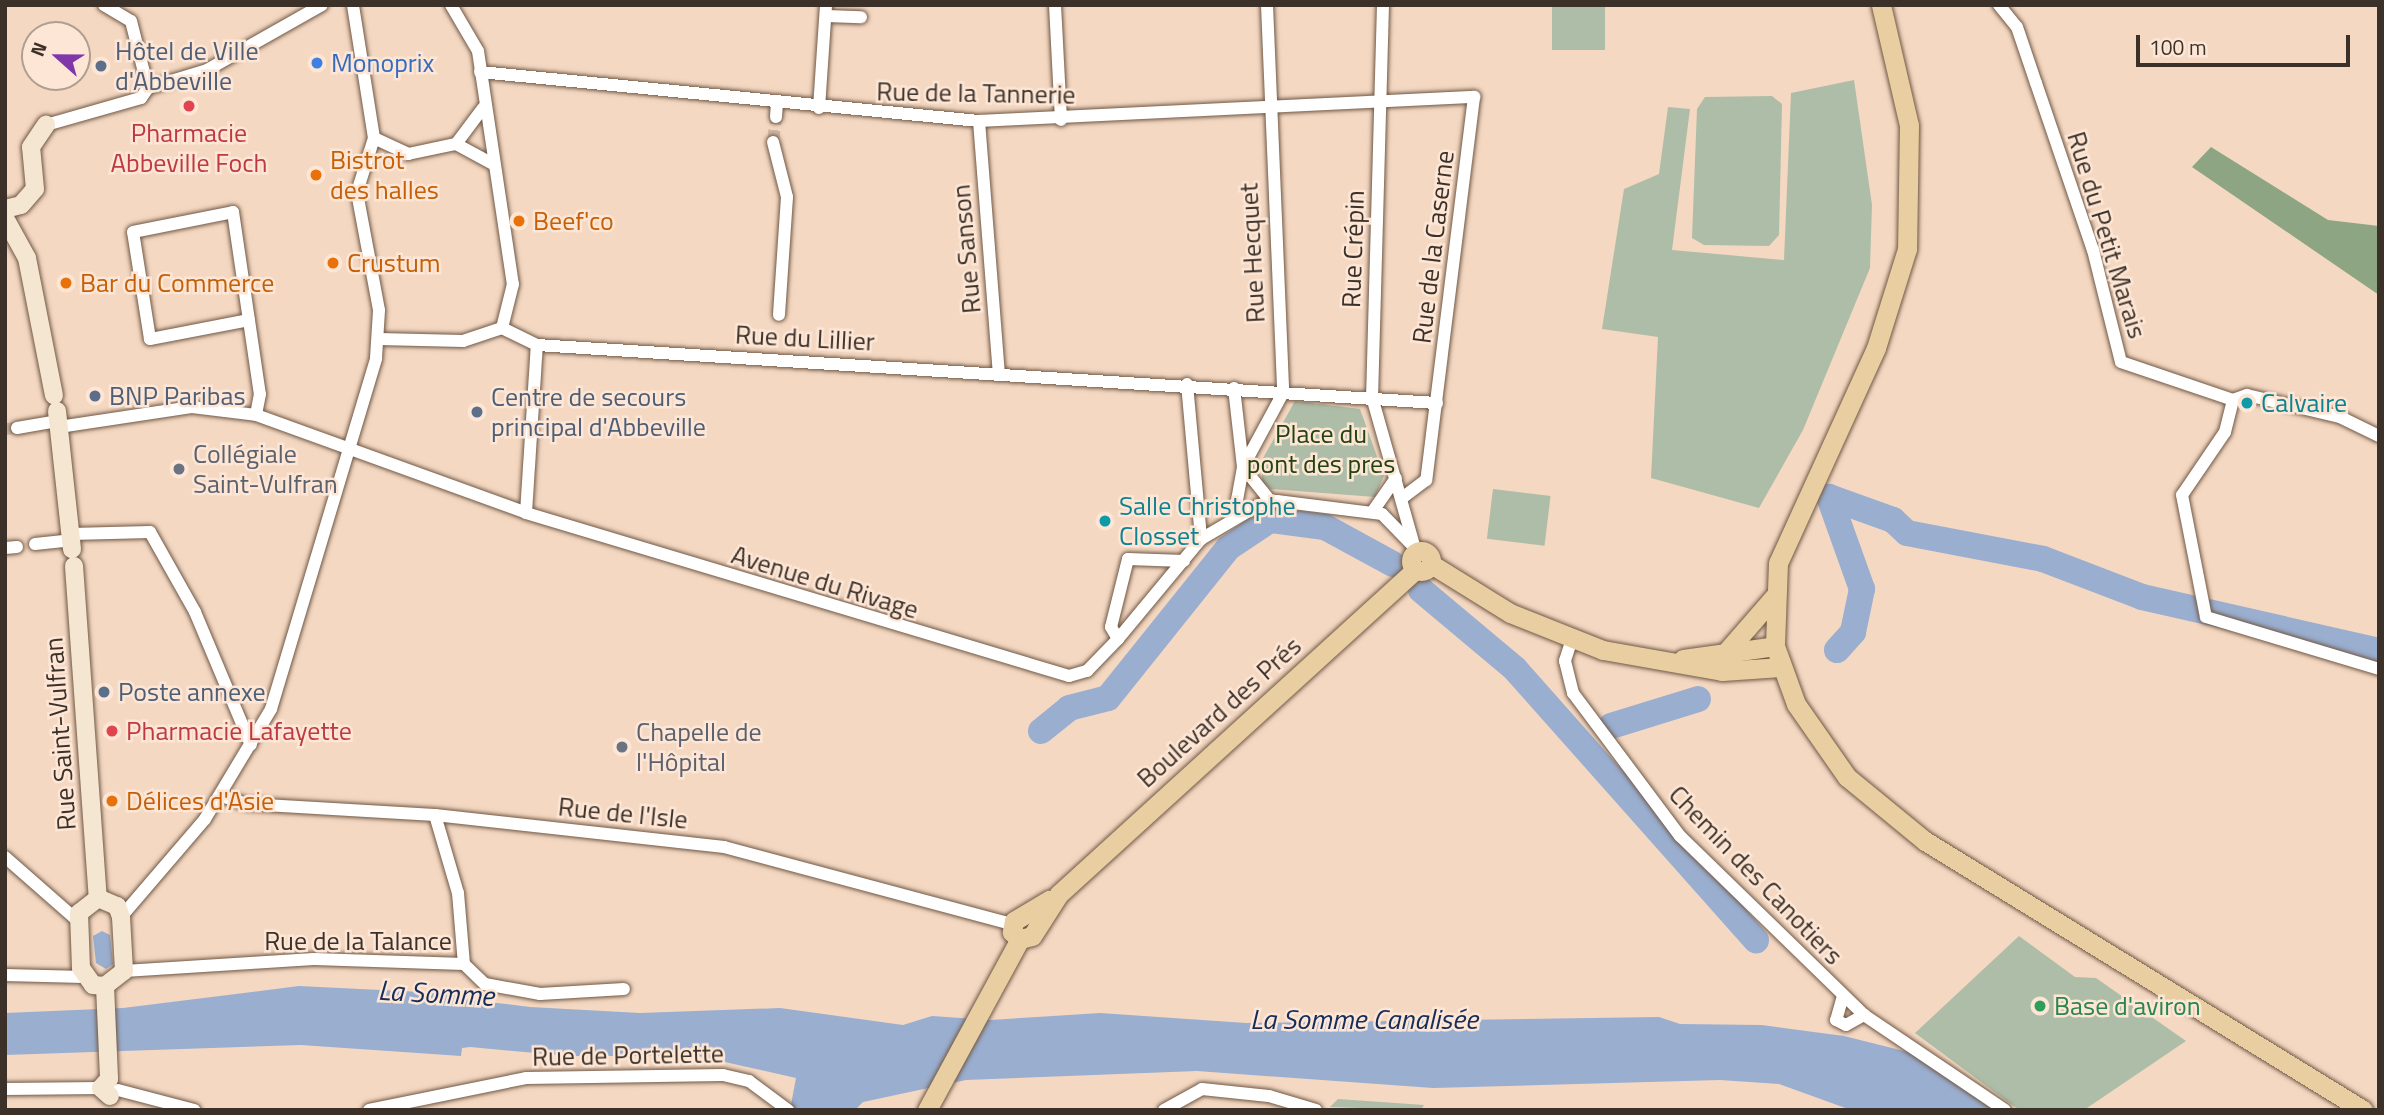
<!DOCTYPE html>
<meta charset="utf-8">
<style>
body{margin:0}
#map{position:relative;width:2384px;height:1115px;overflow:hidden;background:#f4d8c2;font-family:"Titillium Web",sans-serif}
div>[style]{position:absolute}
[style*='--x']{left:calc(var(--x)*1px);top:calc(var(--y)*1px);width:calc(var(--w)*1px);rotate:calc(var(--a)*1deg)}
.green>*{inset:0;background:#aebda7;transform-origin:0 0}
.forest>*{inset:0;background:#8da583}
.water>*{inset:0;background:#9aaed0}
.river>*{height:26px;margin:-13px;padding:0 13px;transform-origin:13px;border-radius:13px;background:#9aaed0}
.street-tunnel>*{height:12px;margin-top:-6px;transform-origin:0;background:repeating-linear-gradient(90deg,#cfb7a3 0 12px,transparent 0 18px)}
.roads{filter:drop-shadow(0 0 2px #705845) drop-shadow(0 0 2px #705845)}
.street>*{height:12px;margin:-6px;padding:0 6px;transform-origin:6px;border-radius:6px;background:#fff}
.secondary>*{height:18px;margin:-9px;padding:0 9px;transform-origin:9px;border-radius:9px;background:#f4e6d0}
.primary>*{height:19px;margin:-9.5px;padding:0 9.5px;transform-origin:9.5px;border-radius:9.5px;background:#e9cea1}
.primary>.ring{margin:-9.5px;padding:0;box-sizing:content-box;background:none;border:19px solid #e9cea1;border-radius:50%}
.dots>*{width:19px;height:19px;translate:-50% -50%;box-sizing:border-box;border:4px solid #fde6d5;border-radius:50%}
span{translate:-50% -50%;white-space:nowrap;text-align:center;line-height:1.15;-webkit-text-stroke:5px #fde6d5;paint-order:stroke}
.service-label{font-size:26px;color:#4e5e75}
.left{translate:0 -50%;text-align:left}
.shop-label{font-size:26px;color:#366cbe}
.street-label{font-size:26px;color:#3c3129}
.health-label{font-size:26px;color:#be3a42}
.food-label{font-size:26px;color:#c56008}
.culture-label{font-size:26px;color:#0d838f}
.park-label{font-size:26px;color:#22420f}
.worship-label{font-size:26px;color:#5b616d}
.leisure-label{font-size:26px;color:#27864d}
.water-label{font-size:28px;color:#162d59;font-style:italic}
.frame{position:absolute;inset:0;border:7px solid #3c3129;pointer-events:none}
.north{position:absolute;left:21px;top:21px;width:70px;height:70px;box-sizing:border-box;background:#fde6d5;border:2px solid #b09e90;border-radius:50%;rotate:291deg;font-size:19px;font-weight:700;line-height:28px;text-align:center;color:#3c3129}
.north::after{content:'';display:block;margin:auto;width:24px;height:32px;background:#8037aa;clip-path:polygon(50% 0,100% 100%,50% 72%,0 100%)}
.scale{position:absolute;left:2136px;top:35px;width:214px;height:32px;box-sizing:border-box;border:4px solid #3c3129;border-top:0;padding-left:9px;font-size:21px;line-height:24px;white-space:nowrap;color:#3c3129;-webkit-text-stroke:5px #fde6d5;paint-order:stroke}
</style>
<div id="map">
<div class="green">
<div style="left:1552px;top:5px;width:53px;height:45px"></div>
<div style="clip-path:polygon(1854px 80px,1872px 205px,1870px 268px,1803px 430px,1759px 508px,1651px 478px,1658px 337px,1602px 329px,1624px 189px,1659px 174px,1668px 107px,1690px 109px,1672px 250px,1784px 260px,1791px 93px)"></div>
<div style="clip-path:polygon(1705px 97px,1772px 96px,1782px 104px,1779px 235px,1769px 246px,1704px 245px,1692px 238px,1697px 109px)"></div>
<div style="clip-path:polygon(1295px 401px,1360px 409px,1384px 476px,1375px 497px,1271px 489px,1262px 482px,1262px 460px)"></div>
<div style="left:1493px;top:489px;width:58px;height:50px;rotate:7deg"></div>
<div style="clip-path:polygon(2019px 936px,2075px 977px,2096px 978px,2186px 1041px,2084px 1110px,2019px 1110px,1915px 1033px)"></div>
<div style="clip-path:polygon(1338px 1099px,1424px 1105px,1421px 1110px,1330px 1107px)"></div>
</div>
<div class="forest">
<div style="clip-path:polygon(2211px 147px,2328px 220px,2379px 226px,2379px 295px,2192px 167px)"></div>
</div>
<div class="water">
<div style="clip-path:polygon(102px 931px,110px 935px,113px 964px,106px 969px,96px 963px,93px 936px)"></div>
<div style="clip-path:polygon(299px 986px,462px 994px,463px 999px,530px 1007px,640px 1013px,780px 1008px,903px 1025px,932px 1016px,990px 1020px,1100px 1013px,1246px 1023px,1659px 1017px,1680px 1024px,1762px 1025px,1844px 1036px,1916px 1054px,1994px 1110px,1851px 1110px,1779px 1084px,1720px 1080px,1433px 1088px,1197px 1071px,966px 1080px,863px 1102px,855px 1110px,790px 1110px,796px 1078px,698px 1056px,569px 1056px,470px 1047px,462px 1048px,461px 1056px,301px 1045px,5px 1055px,5px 1013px,123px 1008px)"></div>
</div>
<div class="river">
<div style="--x:1421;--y:590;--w:123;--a:40"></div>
<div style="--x:1515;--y:669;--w:363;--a:48.4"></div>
<div style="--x:1837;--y:650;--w:24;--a:-48"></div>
<div style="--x:1853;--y:632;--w:44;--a:-78.2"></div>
<div style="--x:1862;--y:589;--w:98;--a:-109.7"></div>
<div style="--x:1829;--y:497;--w:68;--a:19.8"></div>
<div style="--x:1893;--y:520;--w:19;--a:43"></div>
<div style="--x:1907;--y:533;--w:138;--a:10.8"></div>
<div style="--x:2043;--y:559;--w:106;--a:21"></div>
<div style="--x:2142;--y:597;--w:243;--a:12.8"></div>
<div style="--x:1611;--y:726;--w:91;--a:-17.2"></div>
<div style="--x:1041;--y:731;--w:36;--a:-39"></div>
<div style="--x:1069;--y:708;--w:40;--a:-14.4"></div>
<div style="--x:1108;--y:698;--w:192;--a:-51.3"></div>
<div style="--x:1228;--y:548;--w:50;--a:-33.7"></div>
<div style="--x:1270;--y:520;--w:55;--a:7.3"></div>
<div style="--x:1325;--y:527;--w:77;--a:28.6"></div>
</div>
<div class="street-tunnel">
<div style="--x:773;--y:142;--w:25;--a:-83"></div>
<div style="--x:5;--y:429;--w:12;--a:-5"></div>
</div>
<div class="roads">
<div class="street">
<div style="--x:104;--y:5;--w:31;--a:31"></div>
<div style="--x:131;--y:21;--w:69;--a:75.8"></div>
<div style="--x:451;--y:5;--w:53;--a:59.6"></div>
<div style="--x:478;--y:51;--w:236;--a:81.5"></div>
<div style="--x:513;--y:284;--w:45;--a:104"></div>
<div style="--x:1055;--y:5;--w:115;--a:87"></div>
<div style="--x:1267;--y:5;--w:388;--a:87.6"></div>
<div style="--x:1283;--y:393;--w:84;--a:118.4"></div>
<div style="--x:1243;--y:467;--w:45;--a:51.3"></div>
<div style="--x:1383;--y:5;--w:392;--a:91.6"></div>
<div style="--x:1372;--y:397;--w:154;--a:74.2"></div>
<div style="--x:1999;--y:5;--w:28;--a:51"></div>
<div style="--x:2017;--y:27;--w:59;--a:71.3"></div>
<div style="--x:2036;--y:83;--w:176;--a:71.2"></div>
<div style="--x:2093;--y:250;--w:115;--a:76"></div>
<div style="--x:2121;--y:362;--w:118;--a:18.7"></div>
<div style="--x:826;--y:16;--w:35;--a:2"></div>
<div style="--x:480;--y:72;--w:501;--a:5.61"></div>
<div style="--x:979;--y:121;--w:496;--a:-2.8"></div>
<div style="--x:1474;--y:97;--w:386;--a:97.1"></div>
<div style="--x:1426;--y:480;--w:30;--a:143"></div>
<div style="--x:148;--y:88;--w:62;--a:-17"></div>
<div style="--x:207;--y:70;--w:132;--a:-29.5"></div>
<div style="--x:819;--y:108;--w:103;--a:-86.1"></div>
<div style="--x:776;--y:117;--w:14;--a:-86"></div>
<div style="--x:979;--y:121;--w:253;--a:85.5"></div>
<div style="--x:46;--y:125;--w:99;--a:-15.9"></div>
<div style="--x:141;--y:98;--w:12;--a:-55"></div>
<div style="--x:374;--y:138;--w:38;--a:25"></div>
<div style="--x:408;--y:154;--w:49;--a:-11.8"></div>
<div style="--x:456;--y:144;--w:42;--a:28.4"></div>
<div style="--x:773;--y:142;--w:57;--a:75.7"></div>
<div style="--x:787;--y:197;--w:118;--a:93.9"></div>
<div style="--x:456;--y:144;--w:45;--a:-53.1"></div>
<div style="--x:249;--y:320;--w:101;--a:169.1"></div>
<div style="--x:150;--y:339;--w:108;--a:-99"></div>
<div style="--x:133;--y:232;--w:102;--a:-11.3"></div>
<div style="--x:233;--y:212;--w:184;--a:81.6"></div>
<div style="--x:260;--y:394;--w:21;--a:101"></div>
<div style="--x:379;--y:339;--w:84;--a:1.4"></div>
<div style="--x:463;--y:341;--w:41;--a:-18.4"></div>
<div style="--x:502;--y:328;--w:39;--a:26"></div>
<div style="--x:537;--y:345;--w:902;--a:3.69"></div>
<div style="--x:1187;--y:384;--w:156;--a:84.8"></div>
<div style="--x:1234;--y:388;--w:80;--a:83.5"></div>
<div style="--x:1243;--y:467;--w:51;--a:100.2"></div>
<div style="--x:2233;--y:400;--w:33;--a:104"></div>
<div style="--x:2225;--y:432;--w:76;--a:124.3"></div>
<div style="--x:2182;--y:495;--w:124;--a:78.9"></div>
<div style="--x:2206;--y:617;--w:181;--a:16.7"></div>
<div style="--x:2233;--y:400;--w:15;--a:-20"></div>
<div style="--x:2247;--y:395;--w:96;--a:13.3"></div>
<div style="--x:2340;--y:417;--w:43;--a:26"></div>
<div style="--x:59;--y:427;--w:134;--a:-8.6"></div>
<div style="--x:192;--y:407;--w:64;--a:7.1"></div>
<div style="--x:256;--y:415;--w:287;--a:19.9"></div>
<div style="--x:526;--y:513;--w:567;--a:16.71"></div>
<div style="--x:1069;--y:676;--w:19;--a:-16"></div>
<div style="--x:1087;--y:671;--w:45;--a:-45.9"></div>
<div style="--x:1118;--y:639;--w:130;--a:-50.3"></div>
<div style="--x:1201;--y:539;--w:67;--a:-30.4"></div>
<div style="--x:1259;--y:505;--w:18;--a:-13"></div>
<div style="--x:1277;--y:501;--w:106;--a:7.1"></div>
<div style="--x:1382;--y:514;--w:52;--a:45.8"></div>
<div style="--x:17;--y:428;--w:42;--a:-9.7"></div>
<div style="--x:1373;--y:511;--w:40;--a:-55.1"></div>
<div style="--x:526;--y:513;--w:168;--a:-86.3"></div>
<div style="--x:71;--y:534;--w:79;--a:-1.5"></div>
<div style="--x:150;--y:532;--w:92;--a:60.6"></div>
<div style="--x:195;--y:612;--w:144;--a:67.2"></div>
<div style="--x:35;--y:544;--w:36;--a:-6"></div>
<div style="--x:5;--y:548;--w:12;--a:-5"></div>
<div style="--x:1118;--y:639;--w:14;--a:-120"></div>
<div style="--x:1111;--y:627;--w:70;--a:-76"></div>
<div style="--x:1128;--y:559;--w:56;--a:2"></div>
<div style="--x:1572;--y:639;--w:23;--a:108"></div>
<div style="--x:1565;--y:661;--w:33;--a:76"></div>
<div style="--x:1573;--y:693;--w:179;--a:53.2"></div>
<div style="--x:1680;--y:836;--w:257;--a:44.2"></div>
<div style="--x:1864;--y:1015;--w:170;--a:34"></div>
<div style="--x:221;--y:796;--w:28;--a:17"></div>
<div style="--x:248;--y:804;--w:187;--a:3.4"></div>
<div style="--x:435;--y:815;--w:291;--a:6.3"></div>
<div style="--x:724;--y:847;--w:298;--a:15"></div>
<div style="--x:435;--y:815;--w:81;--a:73.6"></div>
<div style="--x:458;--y:893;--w:71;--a:85.2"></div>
<div style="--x:5;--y:857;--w:97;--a:41.2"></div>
<div style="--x:121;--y:917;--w:129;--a:-49.4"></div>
<div style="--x:205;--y:819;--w:128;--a:-59"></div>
<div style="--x:271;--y:709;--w:366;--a:-73.3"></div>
<div style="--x:376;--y:358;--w:48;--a:-86.4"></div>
<div style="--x:379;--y:310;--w:120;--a:-100.6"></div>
<div style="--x:357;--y:192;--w:57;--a:-72.5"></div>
<div style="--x:374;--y:138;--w:135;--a:-99"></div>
<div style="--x:124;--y:971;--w:190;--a:-3.6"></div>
<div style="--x:314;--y:959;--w:150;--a:1.9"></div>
<div style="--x:464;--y:964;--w:29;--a:44"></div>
<div style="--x:485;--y:984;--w:56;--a:10.3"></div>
<div style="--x:540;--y:994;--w:84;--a:-3.4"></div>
<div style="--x:5;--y:975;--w:79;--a:1.5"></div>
<div style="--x:1843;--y:996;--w:25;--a:106"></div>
<div style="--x:1836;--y:1020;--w:11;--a:27"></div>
<div style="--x:1846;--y:1025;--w:21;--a:-29"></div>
<div style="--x:5;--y:1089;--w:96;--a:-0.6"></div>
<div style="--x:118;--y:1090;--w:79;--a:14.7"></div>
<div style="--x:369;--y:1110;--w:160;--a:-11.5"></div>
<div style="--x:526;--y:1078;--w:197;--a:-0.9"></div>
<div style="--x:723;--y:1075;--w:27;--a:13"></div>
<div style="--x:749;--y:1081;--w:49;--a:36.6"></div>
<div style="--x:1164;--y:1110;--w:43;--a:-28.9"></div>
<div style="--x:1202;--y:1089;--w:67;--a:6"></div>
<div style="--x:1269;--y:1096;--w:49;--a:16.6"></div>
</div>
<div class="secondary">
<div style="--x:5;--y:209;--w:16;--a:-14"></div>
<div style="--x:21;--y:205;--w:21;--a:-49"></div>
<div style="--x:35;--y:189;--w:42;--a:-95.4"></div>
<div style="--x:31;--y:147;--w:27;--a:-56"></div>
<div style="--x:5;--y:218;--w:46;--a:61.2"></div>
<div style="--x:27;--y:258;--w:140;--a:78.9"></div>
<div style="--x:57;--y:411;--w:139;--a:83.8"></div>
<div style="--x:74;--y:566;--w:333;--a:85.9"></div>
<div style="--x:98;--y:898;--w:21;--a:23"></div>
<div style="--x:117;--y:906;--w:12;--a:70"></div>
<div style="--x:121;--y:917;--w:54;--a:86.8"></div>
<div style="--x:124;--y:971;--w:24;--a:142"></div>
<div style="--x:105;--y:986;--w:12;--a:-175"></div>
<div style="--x:93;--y:985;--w:21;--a:-125"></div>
<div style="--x:81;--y:968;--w:55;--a:-92.1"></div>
<div style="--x:79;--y:913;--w:24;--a:-38"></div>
<div style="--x:105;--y:986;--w:93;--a:87.5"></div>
<div style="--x:109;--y:1079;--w:12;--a:132"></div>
<div style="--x:101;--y:1088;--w:12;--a:42"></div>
</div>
<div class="primary">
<div style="--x:1881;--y:5;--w:123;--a:76.9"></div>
<div style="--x:1909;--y:125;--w:124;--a:90.9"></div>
<div style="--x:1907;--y:249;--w:104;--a:107.4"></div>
<div style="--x:1876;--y:348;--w:236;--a:114.5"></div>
<div style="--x:1778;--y:563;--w:83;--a:92.1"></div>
<div style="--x:1775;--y:646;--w:62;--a:70.1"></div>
<div style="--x:1796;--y:704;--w:89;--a:55.1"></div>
<div style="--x:1847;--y:777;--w:101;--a:39.4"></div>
<div style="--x:1925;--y:841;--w:514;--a:31.56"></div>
<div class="ring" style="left:1411px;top:551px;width:1px;height:1px"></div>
<div style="--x:1431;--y:564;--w:93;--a:31.8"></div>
<div style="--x:1510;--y:613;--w:100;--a:21.7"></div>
<div style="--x:1603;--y:650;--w:121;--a:10"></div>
<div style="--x:1722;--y:671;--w:59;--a:-3.9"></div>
<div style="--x:1727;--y:651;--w:72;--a:-49"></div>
<div style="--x:1683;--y:659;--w:93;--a:-8"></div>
<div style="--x:1020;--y:939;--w:12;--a:-14"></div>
<div style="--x:1032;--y:936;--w:50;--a:-57.3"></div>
<div style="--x:1059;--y:894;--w:481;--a:-42.3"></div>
<div style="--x:1020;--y:939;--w:11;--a:-139"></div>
<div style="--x:1012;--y:932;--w:11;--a:-80"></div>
<div style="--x:1014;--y:921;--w:41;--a:-31"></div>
<div style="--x:927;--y:1110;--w:195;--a:-61.5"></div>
</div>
</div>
<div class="dots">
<div style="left:317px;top:63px;background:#3f7fe0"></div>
<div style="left:101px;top:66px;background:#5c6f8a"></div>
<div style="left:189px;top:106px;background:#e0444e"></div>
<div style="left:316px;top:175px;background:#e8710a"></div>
<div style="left:519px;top:221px;background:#e8710a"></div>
<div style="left:333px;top:263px;background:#e8710a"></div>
<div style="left:66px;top:283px;background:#e8710a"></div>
<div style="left:95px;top:396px;background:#5c6f8a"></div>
<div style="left:2247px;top:403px;background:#0f9aa8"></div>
<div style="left:477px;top:412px;background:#5c6f8a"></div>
<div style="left:179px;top:469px;background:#6b7280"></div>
<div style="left:1105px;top:521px;background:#0f9aa8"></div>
<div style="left:104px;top:692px;background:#5c6f8a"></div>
<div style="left:112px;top:731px;background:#e0444e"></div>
<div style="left:622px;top:747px;background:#6b7280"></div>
<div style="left:112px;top:801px;background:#e8710a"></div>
<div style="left:2040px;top:1006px;background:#2e9e5b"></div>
</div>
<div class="service-label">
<span class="left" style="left:115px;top:66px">Hôtel de Ville<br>d'Abbeville</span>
<span class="left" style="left:109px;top:396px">BNP Paribas</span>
<span class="left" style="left:491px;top:412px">Centre de secours<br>principal d'Abbeville</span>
<span class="left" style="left:118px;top:692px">Poste annexe</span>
</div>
<div class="shop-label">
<span class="left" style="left:331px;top:63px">Monoprix</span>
</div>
<div class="street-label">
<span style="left:976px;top:93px;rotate:1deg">Rue de la Tannerie</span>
<span style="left:2107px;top:235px;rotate:73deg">Rue du Petit Marais</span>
<span style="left:1433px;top:247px;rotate:-83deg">Rue de la Caserne</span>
<span style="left:966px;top:249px;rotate:-95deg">Rue Sanson</span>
<span style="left:1353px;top:249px;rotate:-88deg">Rue Crépin</span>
<span style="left:1252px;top:253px;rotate:-93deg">Rue Hecquet</span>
<span style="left:805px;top:338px;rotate:3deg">Rue du Lillier</span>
<span style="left:825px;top:582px;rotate:17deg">Avenue du Rivage</span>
<span style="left:1219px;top:712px;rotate:-42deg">Boulevard des Prés</span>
<span style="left:60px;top:734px;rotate:-94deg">Rue Saint-Vulfran</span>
<span style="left:623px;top:813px;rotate:6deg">Rue de l'Isle</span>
<span style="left:1756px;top:875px;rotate:46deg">Chemin des Canotiers</span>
<span style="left:358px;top:941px">Rue de la Talance</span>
<span style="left:628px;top:1055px;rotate:-1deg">Rue de Portelette</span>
</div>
<div class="health-label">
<span style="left:189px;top:148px">Pharmacie<br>Abbeville Foch</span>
<span class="left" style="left:126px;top:731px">Pharmacie Lafayette</span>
</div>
<div class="food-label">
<span class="left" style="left:330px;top:175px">Bistrot<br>des halles</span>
<span class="left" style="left:533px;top:221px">Beef'co</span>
<span class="left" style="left:347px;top:263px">Crustum</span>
<span class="left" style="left:80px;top:283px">Bar du Commerce</span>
<span class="left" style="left:126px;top:801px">Délices d'Asie</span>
</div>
<div class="culture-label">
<span class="left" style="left:2261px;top:403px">Calvaire</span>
<span class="left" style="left:1119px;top:521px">Salle Christophe<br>Closset</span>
</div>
<div class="park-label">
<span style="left:1321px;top:449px">Place du<br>pont des pres</span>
</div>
<div class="worship-label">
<span class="left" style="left:193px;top:469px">Collégiale<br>Saint-Vulfran</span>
<span class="left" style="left:636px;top:747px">Chapelle de<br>l'Hôpital</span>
</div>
<div class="leisure-label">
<span class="left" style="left:2054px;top:1006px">Base d'aviron</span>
</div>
<div class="water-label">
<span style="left:436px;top:993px;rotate:3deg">La Somme</span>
<span style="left:1364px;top:1019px">La Somme Canalisée</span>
</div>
<div class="frame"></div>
<div class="north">N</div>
<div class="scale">100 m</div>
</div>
